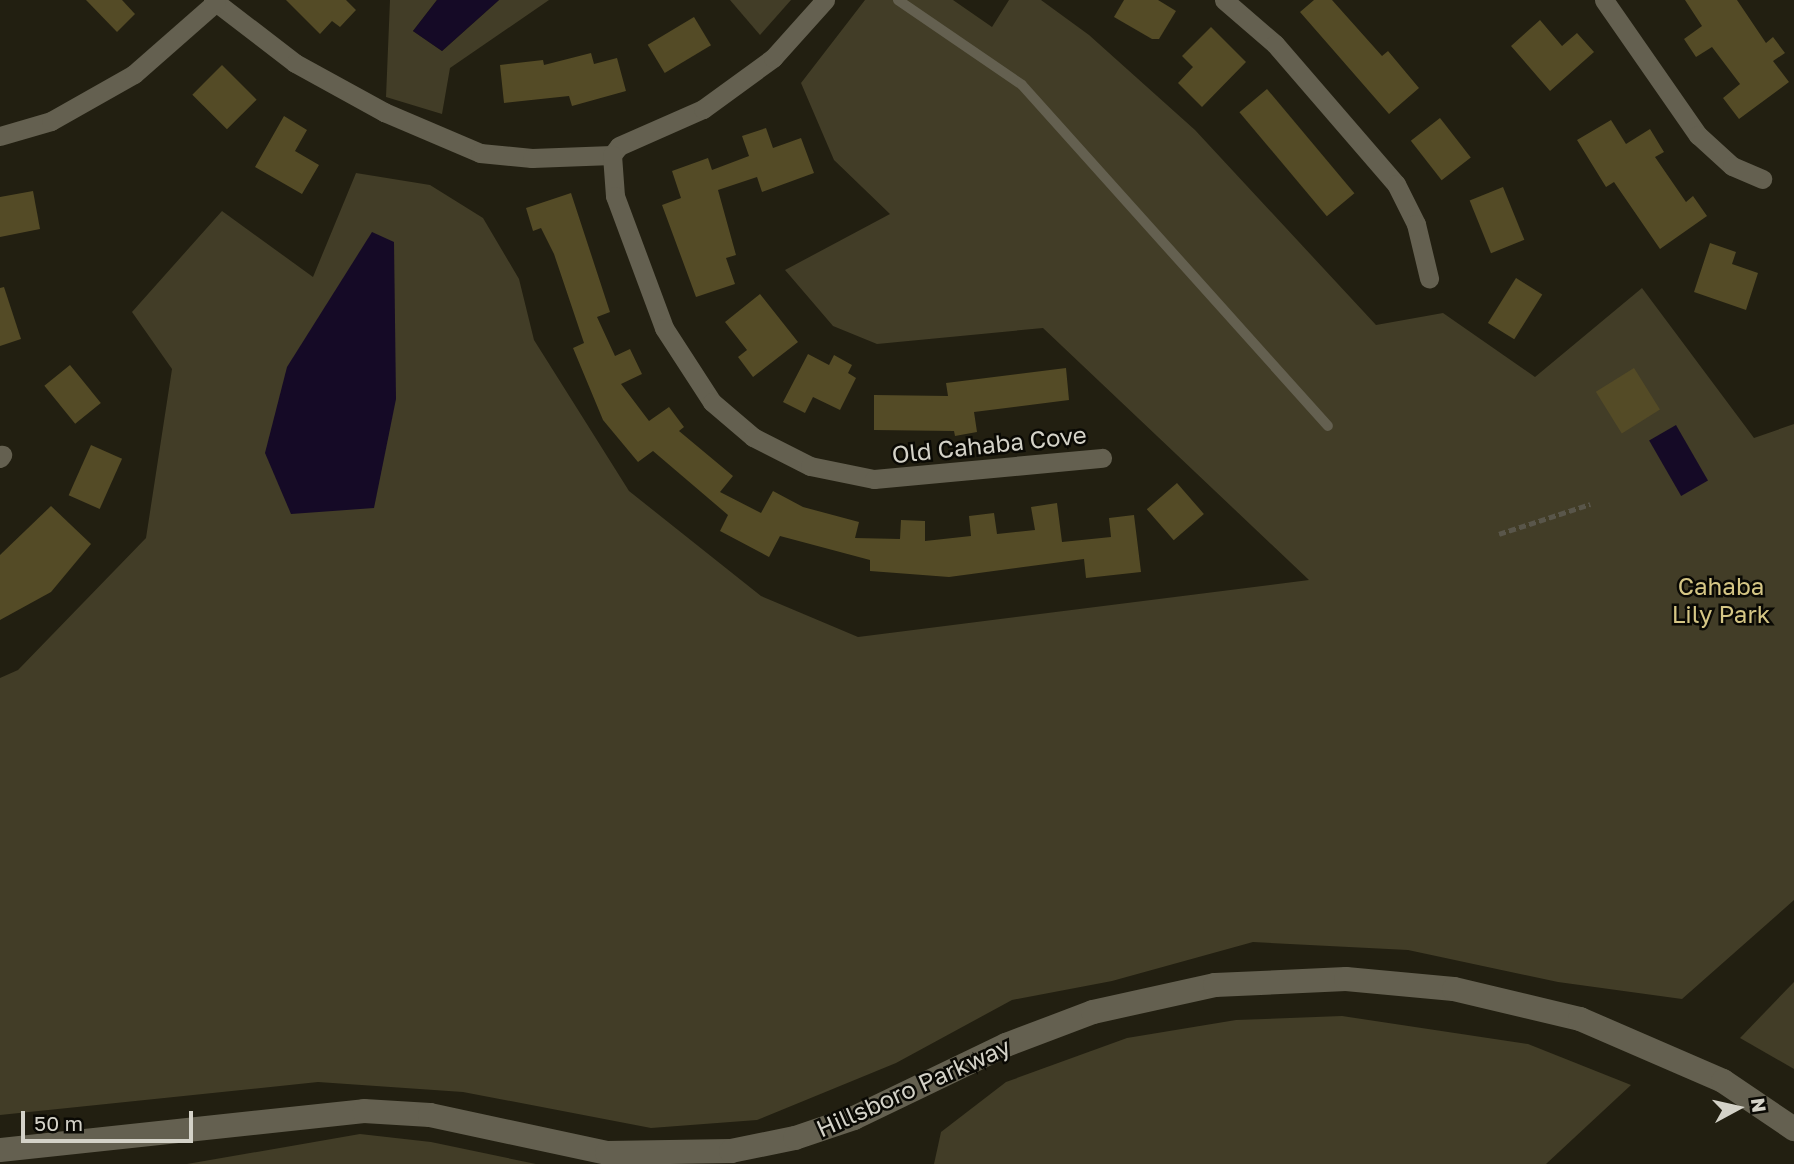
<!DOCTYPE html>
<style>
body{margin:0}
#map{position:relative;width:1794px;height:1164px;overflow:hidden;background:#221f11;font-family:"Golos Text",sans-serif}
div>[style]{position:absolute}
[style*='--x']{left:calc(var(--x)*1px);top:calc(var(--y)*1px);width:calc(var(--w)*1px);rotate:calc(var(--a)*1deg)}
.green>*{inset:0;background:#423d27}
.water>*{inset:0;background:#150a26;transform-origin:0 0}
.building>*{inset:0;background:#544b26;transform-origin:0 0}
.path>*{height:4.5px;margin-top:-2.25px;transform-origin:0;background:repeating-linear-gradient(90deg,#59564a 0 7px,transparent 0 10.5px)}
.service>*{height:10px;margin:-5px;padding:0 5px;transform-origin:5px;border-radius:5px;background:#646050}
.minor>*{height:19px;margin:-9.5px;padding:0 9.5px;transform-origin:9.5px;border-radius:9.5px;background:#646050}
.tertiary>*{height:24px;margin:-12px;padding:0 12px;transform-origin:12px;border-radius:12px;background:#646050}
span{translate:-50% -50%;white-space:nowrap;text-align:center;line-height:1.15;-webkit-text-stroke:5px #0a0904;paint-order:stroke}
.street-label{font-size:24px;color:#d4d2c8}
.park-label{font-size:24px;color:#d5c685}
.north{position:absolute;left:1703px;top:1073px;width:70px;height:70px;-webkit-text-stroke:5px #0a0904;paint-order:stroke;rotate:82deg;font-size:19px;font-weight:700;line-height:28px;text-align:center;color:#d4d2c8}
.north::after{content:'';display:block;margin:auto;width:24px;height:32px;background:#d4d2c8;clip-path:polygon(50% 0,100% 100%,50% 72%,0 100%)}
.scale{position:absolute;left:21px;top:1111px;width:172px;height:32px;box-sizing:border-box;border:4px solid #d4d2c8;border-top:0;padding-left:9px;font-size:21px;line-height:24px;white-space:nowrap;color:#d4d2c8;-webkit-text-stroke:5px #0a0904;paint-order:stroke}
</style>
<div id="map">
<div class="green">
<div style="clip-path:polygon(390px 0,437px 0,413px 31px,442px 51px,499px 0,549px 0,450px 68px,442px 114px,386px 97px)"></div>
<div style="clip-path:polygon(730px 0,791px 0,760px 35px)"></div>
<div style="clip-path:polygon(865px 0,953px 0,992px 27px,1009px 0,1041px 0,1089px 35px,1195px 130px,1376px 325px,1443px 313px,1535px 377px,1642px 288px,1754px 438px,1794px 424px,1794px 900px,1682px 999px,1558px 982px,1408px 950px,1253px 942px,1112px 981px,1012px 1000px,896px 1063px,757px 1120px,651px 1128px,463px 1092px,318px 1082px,0 1115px,0 678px,18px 670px,146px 538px,172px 369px,132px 312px,222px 211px,313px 277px,356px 173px,430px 185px,483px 218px,519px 279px,534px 340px,629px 491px,761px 596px,858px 637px,1309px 580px,1043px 328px,877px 344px,833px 326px,785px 270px,890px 214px,834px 160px,801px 83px)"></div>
<div style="clip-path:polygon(1794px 982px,1794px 1069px,1740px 1038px)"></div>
<div style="clip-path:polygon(1342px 1016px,1528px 1044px,1631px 1085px,1546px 1164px,934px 1164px,941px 1132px,1006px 1082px,1127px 1038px,1236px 1020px)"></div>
<div style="clip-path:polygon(360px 1134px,431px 1142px,536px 1164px,187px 1164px)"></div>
</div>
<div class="water">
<div style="clip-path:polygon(437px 0,499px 0,442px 51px,413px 31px)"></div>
<div style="clip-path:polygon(372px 232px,394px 242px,396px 399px,374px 508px,291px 514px,265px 453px,287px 367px)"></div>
<div style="left:1676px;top:425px;width:64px;height:31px;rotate:60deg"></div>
</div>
<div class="building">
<div style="clip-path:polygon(86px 0,122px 0,135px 14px,117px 32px)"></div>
<div style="clip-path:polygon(286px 0,346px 0,356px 10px,340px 27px,332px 21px,320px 34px)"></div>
<div style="clip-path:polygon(1124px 0,1158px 0,1176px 11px,1159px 39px,1152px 39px,1114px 17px)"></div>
<div style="clip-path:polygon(1314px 0,1332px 0,1382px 56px,1388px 51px,1419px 88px,1389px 114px,1300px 12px)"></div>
<div style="clip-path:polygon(1685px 0,1737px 0,1766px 43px,1773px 37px,1785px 53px,1773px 61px,1789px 82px,1739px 119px,1723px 98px,1740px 84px,1712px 47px,1696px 57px,1684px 39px,1702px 26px)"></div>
<div style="left:694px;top:17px;width:33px;height:54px;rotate:59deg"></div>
<div style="clip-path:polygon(1540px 20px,1562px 46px,1577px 33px,1594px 52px,1550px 91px,1511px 46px)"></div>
<div style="clip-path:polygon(1211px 27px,1246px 62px,1202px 107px,1178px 83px,1193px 67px,1182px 56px)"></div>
<div style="clip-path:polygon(591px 53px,594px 64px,617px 58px,626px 91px,572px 106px,569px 96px,504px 103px,500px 65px,543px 60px,544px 65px)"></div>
<div style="left:222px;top:65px;width:49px;height:42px;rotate:45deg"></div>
<div style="left:1267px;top:89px;width:136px;height:36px;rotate:50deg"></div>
<div style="clip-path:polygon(284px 116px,307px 130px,295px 151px,319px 165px,302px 194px,255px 167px)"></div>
<div style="left:1440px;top:118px;width:50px;height:37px;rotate:52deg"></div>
<div style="clip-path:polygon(1611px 120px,1626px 144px,1650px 129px,1664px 152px,1655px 157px,1686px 202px,1693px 196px,1707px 216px,1660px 249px,1614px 182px,1606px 187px,1577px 140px)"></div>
<div style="clip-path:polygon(766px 128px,773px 148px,801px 138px,814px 173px,762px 192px,757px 177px,718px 190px,736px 255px,726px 258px,735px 284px,696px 297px,662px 205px,681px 198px,672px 171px,708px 158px,712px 170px,749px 156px,742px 136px)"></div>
<div style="left:1503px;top:187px;width:57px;height:36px;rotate:68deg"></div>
<div style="clip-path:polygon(33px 191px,40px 229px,0 237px,0 197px)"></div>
<div style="clip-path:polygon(571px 193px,610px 312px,597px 317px,615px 356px,630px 349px,642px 374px,621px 384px,649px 421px,669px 407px,684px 427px,679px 431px,733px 476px,720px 492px,761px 513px,773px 491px,803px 507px,859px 522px,855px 538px,900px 539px,901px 520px,925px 521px,925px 541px,971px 536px,969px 516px,994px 513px,997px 534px,1035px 530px,1031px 507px,1057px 503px,1062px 542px,1111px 537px,1109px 518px,1134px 515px,1141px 572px,1086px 578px,1084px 559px,949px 577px,870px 571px,870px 560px,780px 536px,769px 557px,720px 531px,728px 515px,653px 451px,638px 462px,603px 420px,573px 348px,584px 343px,554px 254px,541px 228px,533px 231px,526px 208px)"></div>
<div style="clip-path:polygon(1710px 243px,1736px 252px,1732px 264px,1758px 273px,1746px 310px,1694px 292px)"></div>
<div style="left:1516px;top:278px;width:31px;height:53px;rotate:32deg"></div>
<div style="clip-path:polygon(4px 287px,21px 339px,0 346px,0 288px)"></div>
<div style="clip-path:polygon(760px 294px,798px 342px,753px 377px,738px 357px,747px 350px,725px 322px)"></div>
<div style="clip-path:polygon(808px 354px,829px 365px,834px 355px,852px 365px,848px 373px,856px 378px,840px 410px,813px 397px,805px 413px,783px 402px)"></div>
<div style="left:70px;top:365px;width:49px;height:33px;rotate:51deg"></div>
<div style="clip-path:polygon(1066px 368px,1069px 400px,974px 412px,977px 432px,955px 436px,954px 431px,874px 430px,874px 395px,948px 396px,946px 383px)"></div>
<div style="left:1634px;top:368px;width:49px;height:45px;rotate:58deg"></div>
<div style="left:91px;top:445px;width:34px;height:55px;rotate:24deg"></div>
<div style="left:1177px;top:483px;width:41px;height:40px;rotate:49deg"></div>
<div style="clip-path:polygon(51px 506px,91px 544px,51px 592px,0 620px,0 555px)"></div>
</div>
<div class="path">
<div style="--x:1499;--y:534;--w:96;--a:-18.2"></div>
</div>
<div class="service">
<div style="--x:898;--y:0;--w:150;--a:34.4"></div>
<div style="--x:1022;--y:85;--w:458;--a:48.1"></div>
</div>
<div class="minor">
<div style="--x:213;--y:0;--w:103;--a:37.5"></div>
<div style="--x:295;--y:63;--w:102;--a:28.8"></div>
<div style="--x:384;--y:112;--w:104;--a:23.1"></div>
<div style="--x:480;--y:153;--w:52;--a:5.5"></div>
<div style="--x:532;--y:158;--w:80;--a:-2.1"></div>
<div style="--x:612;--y:155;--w:11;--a:-52"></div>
<div style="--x:619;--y:146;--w:92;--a:-23.8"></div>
<div style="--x:703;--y:109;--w:87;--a:-36.1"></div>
<div style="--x:773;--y:58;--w:78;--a:-48.1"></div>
<div style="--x:1224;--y:0;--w:67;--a:40.8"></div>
<div style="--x:1275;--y:44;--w:185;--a:49.2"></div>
<div style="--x:1396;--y:184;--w:45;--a:63.4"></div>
<div style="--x:1416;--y:224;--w:56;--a:76.5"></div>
<div style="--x:1604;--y:0;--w:165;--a:55.2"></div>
<div style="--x:1698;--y:135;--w:46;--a:42.4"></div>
<div style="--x:1732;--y:166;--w:33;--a:23"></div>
<div style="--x:0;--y:136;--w:53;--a:-16.4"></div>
<div style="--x:51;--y:121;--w:95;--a:-29.5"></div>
<div style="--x:134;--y:74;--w:109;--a:-41.3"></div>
<div style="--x:612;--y:155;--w:41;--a:85.8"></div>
<div style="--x:615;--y:196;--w:141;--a:69.6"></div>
<div style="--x:664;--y:328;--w:88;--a:57"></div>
<div style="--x:712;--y:402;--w:54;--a:40.5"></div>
<div style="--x:753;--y:437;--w:64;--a:27"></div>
<div style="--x:810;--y:466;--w:65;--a:11.5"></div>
<div style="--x:874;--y:479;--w:229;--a:-5.3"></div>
<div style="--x:0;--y:458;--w:4;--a:-56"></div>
</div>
<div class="tertiary">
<div style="--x:0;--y:1150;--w:366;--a:-6.1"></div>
<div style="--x:364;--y:1111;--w:66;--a:3.5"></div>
<div style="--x:430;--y:1115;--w:181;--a:12.1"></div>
<div style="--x:607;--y:1153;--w:124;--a:-0.9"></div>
<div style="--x:731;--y:1151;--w:65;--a:-11.5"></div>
<div style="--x:795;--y:1138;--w:62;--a:-18.7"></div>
<div style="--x:854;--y:1118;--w:169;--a:-25.7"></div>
<div style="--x:1006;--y:1045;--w:93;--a:-20.8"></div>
<div style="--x:1093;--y:1012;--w:125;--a:-12.5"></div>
<div style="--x:1215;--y:985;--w:131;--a:-2.6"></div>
<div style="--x:1346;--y:979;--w:108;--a:5.3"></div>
<div style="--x:1454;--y:989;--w:130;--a:13.4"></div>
<div style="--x:1580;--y:1019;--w:156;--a:23.4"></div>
<div style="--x:1723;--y:1081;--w:86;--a:34.1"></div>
</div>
<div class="street-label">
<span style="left:989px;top:444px;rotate:-6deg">Old Cahaba Cove</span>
<span style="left:913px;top:1087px;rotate:-24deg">Hillsboro Parkway</span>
</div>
<div class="park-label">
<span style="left:1721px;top:600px">Cahaba<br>Lily Park</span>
</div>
<div class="north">N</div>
<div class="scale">50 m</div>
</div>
